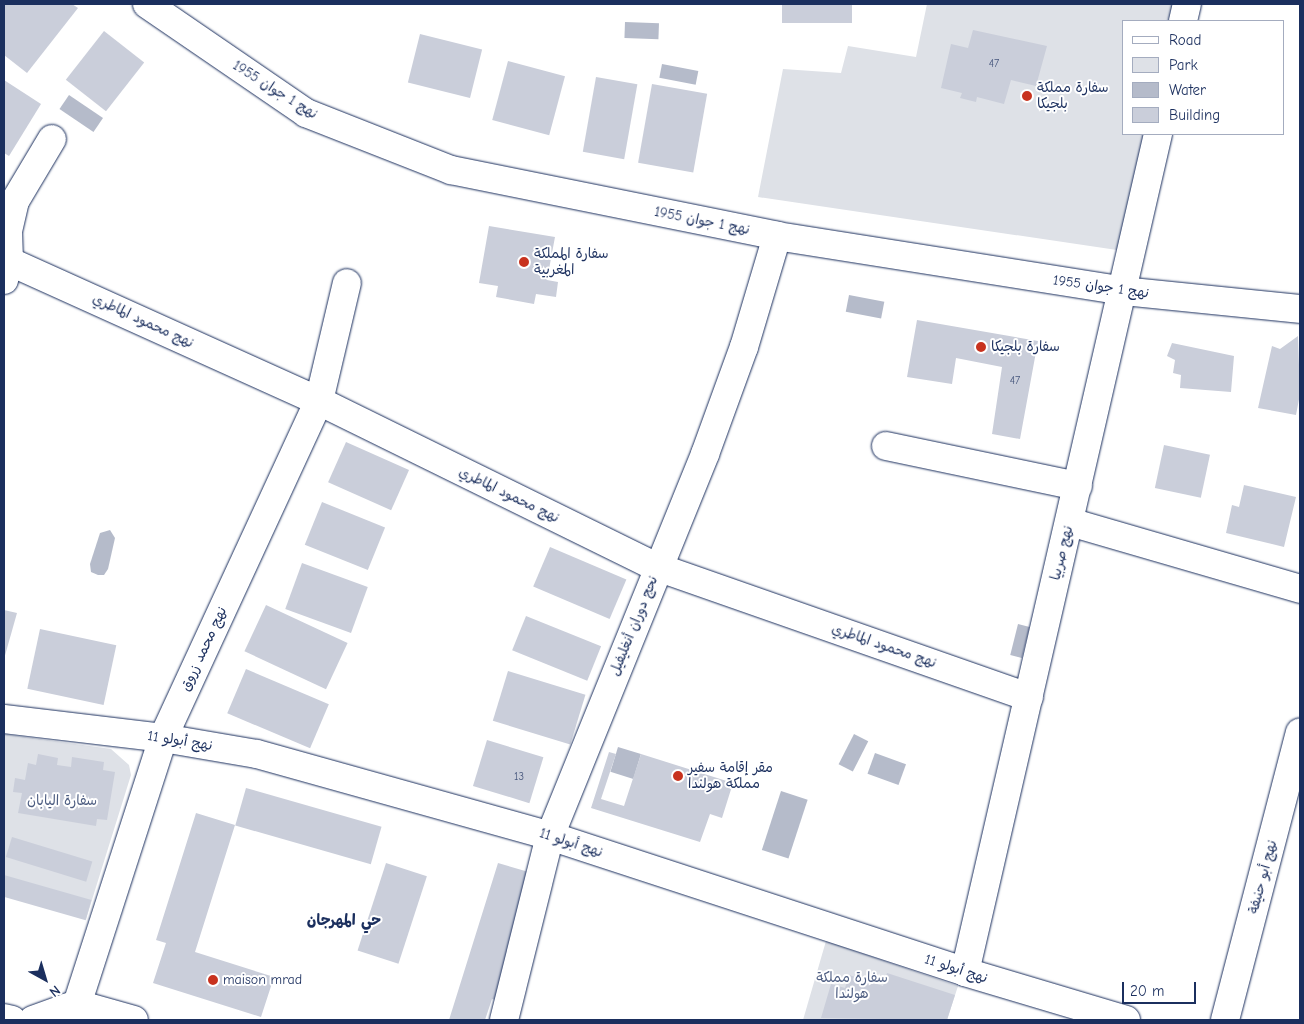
<!DOCTYPE html>
<meta charset="utf-8">
<style>
body{margin:0}
#map{position:relative;width:1304px;height:1024px;overflow:hidden;background:#fff;font-family:"Comic Neue","Playpen Sans Arabic",sans-serif}
div>[style]{position:absolute}
[style*='--x']{left:calc(var(--x)*1px);top:calc(var(--y)*1px);width:calc(var(--w)*1px);rotate:calc(var(--a)*1deg)}
.green>*{inset:0;background:#dee1e7}
.water>*{inset:0;background:#b5bbca;transform-origin:0 0}
.building>*{inset:0;background:#caceda;transform-origin:0 0}
.roads{filter:drop-shadow(0 0 1px #1b2f5e) drop-shadow(0 0 1px #1b2f5e)}
.minor>*{height:28px;margin:-14px;padding:0 14px;transform-origin:14px;border-radius:14px;background:#fff}
.dots>*{width:14px;height:14px;translate:-50% -50%;box-sizing:border-box;border:2px solid #fff;border-radius:50%}
span{translate:-50% -50%;white-space:nowrap;text-align:center;line-height:1.15;-webkit-text-stroke:4px #fff;paint-order:stroke}
.number-label{font-size:11px;color:#47577d}
.number-label span{-webkit-text-stroke-width:0}
.poi-label{font-size:14px;color:#1b2f5e}
.left{translate:0 -50%;text-align:left}
.street-label{font-size:14px;color:#1b2f5e}
.park-label{font-size:14px;color:#4c5c80}
.neighbourhood-label{font-size:15px;color:#1b2f5e;font-weight:700}
.frame{position:absolute;inset:0;border:5px solid #1b2f5e;pointer-events:none}
.legend{position:absolute;left:1122px;top:20px;width:162px;height:115px;box-sizing:border-box;background:#fff;border:1px solid #a4acbf;margin:0;padding:6px 9px;list-style:none;font-size:15px;color:#1b2f5e}
.legend li{display:flex;align-items:center;gap:10px;height:25px}
.legend b{width:25px;border:1px solid #a4acbf}
.north{position:absolute;left:20px;top:954px;width:50px;height:50px;-webkit-text-stroke:4px #fff;paint-order:stroke;rotate:141deg;font-size:14px;font-weight:700;line-height:20px;text-align:center;color:#1b2f5e}
.north::after{content:'';display:block;margin:auto;width:18px;height:22px;background:#1b2f5e;clip-path:polygon(50% 0,100% 100%,50% 72%,0 100%)}
.scale{position:absolute;left:1122px;top:982px;width:74px;height:22px;box-sizing:border-box;border:2px solid #1b2f5e;border-top:0;padding-left:6px;font-size:15px;line-height:18px;white-space:nowrap;color:#1b2f5e;-webkit-text-stroke:4px #fff;paint-order:stroke}
</style>
<div id="map">
<div class="green">
<div style="clip-path:polygon(927px 4px,1178px 4px,1174px 21px,1123px 21px,1123px 134px,1146px 134px,1117px 250px,758px 197px,783px 69px,841px 73px,848px 46px,916px 57px)"></div>
<div style="clip-path:polygon(4px 734px,111px 749px,129px 765px,131px 775px,86px 919px,4px 896px)"></div>
<div style="clip-path:polygon(826px 941px,958px 986px,947px 1020px,803px 1020px)"></div>
</div>
<div class="water">
<div style="left:625px;top:22px;width:34px;height:16px;rotate:2deg"></div>
<div style="left:662px;top:64px;width:37px;height:14px;rotate:11deg"></div>
<div style="left:69px;top:95px;width:41px;height:17px;rotate:34deg"></div>
<div style="left:849px;top:295px;width:36px;height:17px;rotate:11deg"></div>
<div style="clip-path:polygon(110px 530px,115px 538px,108px 569px,104px 575px,98px 575px,91px 572px,90px 564px,100px 533px)"></div>
<div style="left:1018px;top:624px;width:12px;height:32px;rotate:14deg"></div>
<div style="left:854px;top:734px;width:16px;height:34px;rotate:27deg"></div>
<div style="left:618px;top:747px;width:24px;height:26px;rotate:17deg"></div>
<div style="left:875px;top:753px;width:33px;height:22px;rotate:20deg"></div>
<div style="left:781px;top:791px;width:28px;height:62px;rotate:18deg"></div>
</div>
<div class="building">
<div style="clip-path:polygon(4px 4px,72px 4px,78px 8px,27px 73px,4px 55px)"></div>
<div style="left:782px;top:4px;width:70px;height:19px"></div>
<div style="clip-path:polygon(973px 30px,1047px 46px,1036px 86px,1011px 80px,1004px 104px,977px 97px,976px 102px,960px 98px,962px 93px,941px 88px,951px 44px,968px 48px)"></div>
<div style="left:104px;top:31px;width:51px;height:62px;rotate:38deg"></div>
<div style="left:420px;top:34px;width:64px;height:50px;rotate:14deg"></div>
<div style="left:508px;top:61px;width:59px;height:61px;rotate:15deg"></div>
<div style="left:596px;top:77px;width:42px;height:76px;rotate:10deg"></div>
<div style="clip-path:polygon(4px 80px,41px 104px,9px 156px,4px 153px)"></div>
<div style="left:652px;top:84px;width:56px;height:80px;rotate:10deg"></div>
<div style="clip-path:polygon(489px 226px,555px 237px,547px 280px,558px 282px,556px 297px,536px 294px,534px 304px,496px 297px,498px 286px,479px 283px)"></div>
<div style="clip-path:polygon(917px 320px,1038px 341px,1020px 439px,992px 434px,1002px 367px,956px 358px,952px 384px,907px 377px)"></div>
<div style="clip-path:polygon(1298px 336px,1300px 394px,1296px 415px,1258px 408px,1272px 346px,1280px 349px)"></div>
<div style="clip-path:polygon(1172px 343px,1234px 356px,1231px 392px,1180px 388px,1181px 375px,1173px 373px,1175px 360px,1167px 356px)"></div>
<div style="left:346px;top:442px;width:69px;height:44px;rotate:24deg"></div>
<div style="left:1164px;top:445px;width:47px;height:44px;rotate:12deg"></div>
<div style="clip-path:polygon(1244px 485px,1296px 497px,1284px 547px,1226px 533px,1232px 505px,1239px 507px)"></div>
<div style="left:322px;top:502px;width:68px;height:46px;rotate:22deg"></div>
<div style="left:550px;top:547px;width:83px;height:43px;rotate:23deg"></div>
<div style="left:302px;top:563px;width:70px;height:49px;rotate:20deg"></div>
<div style="left:266px;top:605px;width:90px;height:51px;rotate:25deg"></div>
<div style="clip-path:polygon(4px 610px,17px 613px,4px 659px)"></div>
<div style="left:526px;top:616px;width:81px;height:37px;rotate:22deg"></div>
<div style="left:40px;top:629px;width:78px;height:61px;rotate:12deg"></div>
<div style="left:246px;top:669px;width:90px;height:48px;rotate:23deg"></div>
<div style="left:508px;top:671px;width:81px;height:52px;rotate:17deg"></div>
<div style="left:487px;top:740px;width:59px;height:48px;rotate:17deg"></div>
<div style="clip-path:polygon(609px 752px,616px 754px,601px 799px,624px 806px,641px 754px,733px 783px,722px 818px,710px 814px,700px 842px,591px 808px)"></div>
<div style="clip-path:polygon(38px 754px,58px 758px,57px 765px,71px 767px,72px 757px,104px 762px,103px 770px,115px 772px,107px 820px,97px 819px,96px 826px,18px 813px,22px 793px,13px 792px,15px 778px,25px 780px,28px 763px,36px 765px)"></div>
<div style="left:246px;top:788px;width:141px;height:39px;rotate:16deg"></div>
<div style="clip-path:polygon(196px 813px,235px 825px,195px 952px,274px 977px,261px 1017px,153px 983px,166px 943px,156px 940px)"></div>
<div style="left:12px;top:837px;width:84px;height:21px;rotate:17deg"></div>
<div style="left:386px;top:863px;width:43px;height:92px;rotate:18deg"></div>
<div style="clip-path:polygon(498px 863px,532px 873px,498px 1001px,492px 999px,485px 1020px,449px 1020px)"></div>
<div style="left:4px;top:875px;width:91px;height:21px;rotate:16deg"></div>
<div style="clip-path:polygon(887px 973px,955px 995px,947px 1020px,821px 1018px,831px 984px,845px 988px,849px 975px,883px 986px)"></div>
</div>
<div class="roads">
<div class="minor">
<div style="--x:147;--y:4;--w:193;--a:34.4"></div>
<div style="--x:306;--y:113;--w:156;--a:21.5"></div>
<div style="--x:451;--y:170;--w:333;--a:11.4"></div>
<div style="--x:777;--y:236;--w:350;--a:9"></div>
<div style="--x:1123;--y:291;--w:178;--a:5.8"></div>
<div style="--x:1183;--y:21;--w:17;--a:-77"></div>
<div style="--x:4;--y:259;--w:346;--a:24.3"></div>
<div style="--x:319;--y:401;--w:377;--a:26.2"></div>
<div style="--x:657;--y:567;--w:394;--a:19.3"></div>
<div style="--x:4;--y:280;--w:21;--a:-76"></div>
<div style="--x:9;--y:260;--w:29;--a:-92"></div>
<div style="--x:8;--y:231;--w:31;--a:-77"></div>
<div style="--x:15;--y:201;--w:72;--a:-59.2"></div>
<div style="--x:886;--y:446;--w:196;--a:11.8"></div>
<div style="--x:1070;--y:522;--w:240;--a:16.2"></div>
<div style="--x:4;--y:719;--w:160;--a:6.8"></div>
<div style="--x:163;--y:738;--w:95;--a:9.7"></div>
<div style="--x:257;--y:754;--w:304;--a:15.6"></div>
<div style="--x:550;--y:836;--w:437;--a:18.1"></div>
<div style="--x:965;--y:972;--w:168;--a:16.6"></div>
<div style="--x:965;--y:972;--w:860;--a:-77.03"></div>
<div style="--x:4;--y:1018;--w:8;--a:14"></div>
<div style="--x:33;--y:1020;--w:47;--a:-20"></div>
<div style="--x:77;--y:1004;--w:59;--a:15.7"></div>
<div style="--x:72;--y:1020;--w:296;--a:-72.1"></div>
<div style="--x:163;--y:738;--w:371;--a:-65.2"></div>
<div style="--x:319;--y:401;--w:121;--a:-76.7"></div>
<div style="--x:504;--y:1020;--w:190;--a:-76"></div>
<div style="--x:550;--y:836;--w:412;--a:-67.9"></div>
<div style="--x:705;--y:454;--w:114;--a:-70"></div>
<div style="--x:744;--y:347;--w:116;--a:-73.4"></div>
<div style="--x:1225;--y:1020;--w:297;--a:-75.4"></div>
</div>
</div>
<div class="dots">
<div style="left:1027px;top:96px;background:#c8321e"></div>
<div style="left:524px;top:262px;background:#c8321e"></div>
<div style="left:981px;top:347px;background:#c8321e"></div>
<div style="left:678px;top:776px;background:#c8321e"></div>
<div style="left:213px;top:980px;background:#c8321e"></div>
</div>
<div class="number-label">
<span style="left:994px;top:64px">47</span>
<span style="left:1015px;top:381px">47</span>
<span style="left:519px;top:777px">13</span>
</div>
<div class="poi-label">
<span class="left" style="left:1037px;top:96px">سفارة مملكة<br>بلجيكا</span>
<span class="left" style="left:534px;top:262px">سفارة المملكة<br>المغربية</span>
<span class="left" style="left:991px;top:347px">سفارة بلجيكا</span>
<span class="left" style="left:688px;top:776px">مقر إقامة سفير<br>مملكة هولندا</span>
<span class="left" style="left:223px;top:980px">maison mrad</span>
</div>
<div class="street-label">
<span style="left:275px;top:90px;rotate:32deg">نهج 1 جوان 1955</span>
<span style="left:702px;top:221px;rotate:11deg">نهج 1 جوان 1955</span>
<span style="left:1101px;top:287px;rotate:8deg">نهج 1 جوان 1955</span>
<span style="left:143px;top:321px;rotate:25deg">نهج محمود الماطري</span>
<span style="left:509px;top:495px;rotate:26deg">نهج محمود الماطري</span>
<span style="left:1062px;top:553px;rotate:-76deg">نهج صربيا</span>
<span style="left:634px;top:626px;rotate:-68deg">نحج دوران أنغليفيل</span>
<span style="left:884px;top:646px;rotate:19deg">نهج محمود الماطري</span>
<span style="left:204px;top:649px;rotate:-65deg">نهج محمد زروق</span>
<span style="left:180px;top:741px;rotate:9deg">نهج أبولو 11</span>
<span style="left:571px;top:843px;rotate:18deg">نهج أبولو 11</span>
<span style="left:1263px;top:877px;rotate:-75deg">نهج أبو حنيفة</span>
<span style="left:956px;top:969px;rotate:18deg">نهج أبولو 11</span>
</div>
<div class="park-label">
<span style="left:62px;top:801px">سفارة اليابان</span>
<span style="left:852px;top:986px">سفارة مملكة<br>هولندا</span>
</div>
<div class="neighbourhood-label">
<span style="left:344px;top:921px">حي المهرجان</span>
</div>
<div class="frame"></div>
<ul class="legend">
<li><b style="height:6px;background:#fff"></b>Road</li>
<li><b style="height:14px;background:#dee1e7"></b>Park</li>
<li><b style="height:14px;background:#b5bbca"></b>Water</li>
<li><b style="height:14px;background:#caceda"></b>Building</li>
</ul>
<div class="north">N</div>
<div class="scale">20 m</div>
</div>
